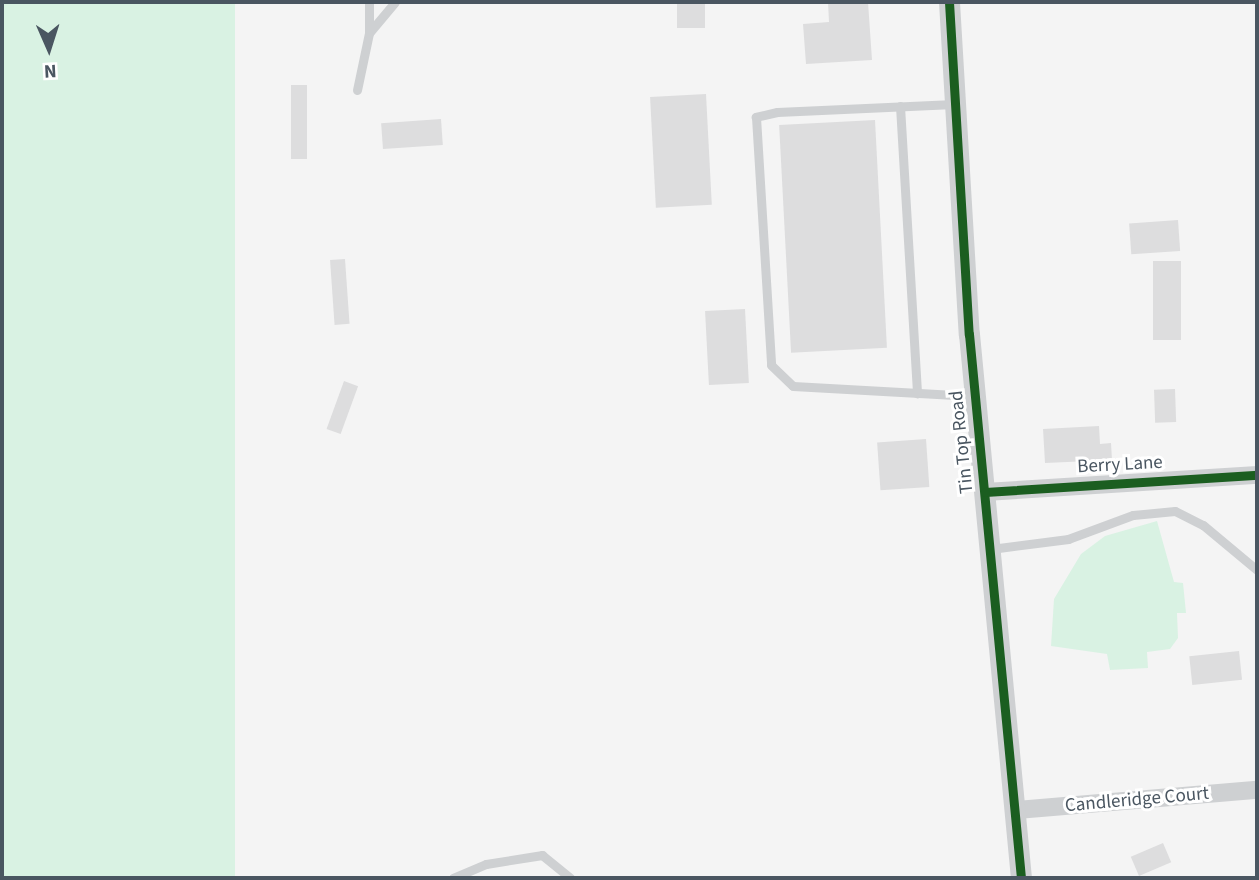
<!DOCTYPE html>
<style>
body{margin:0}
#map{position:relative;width:1259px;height:880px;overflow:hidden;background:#f4f4f4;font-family:"Source Sans 3",sans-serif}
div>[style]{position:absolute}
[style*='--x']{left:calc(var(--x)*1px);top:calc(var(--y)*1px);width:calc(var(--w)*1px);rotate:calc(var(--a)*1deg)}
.green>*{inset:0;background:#d9f2e3;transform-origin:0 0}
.building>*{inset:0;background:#ddddde;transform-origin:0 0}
.service>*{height:9px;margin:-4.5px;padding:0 4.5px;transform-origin:4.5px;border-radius:4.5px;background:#ced0d2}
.minor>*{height:18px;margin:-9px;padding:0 9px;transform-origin:9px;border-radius:9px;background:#ced0d2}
.tertiary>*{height:21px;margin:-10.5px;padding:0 10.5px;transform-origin:10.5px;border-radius:10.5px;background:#ced0d2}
.cycleway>*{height:9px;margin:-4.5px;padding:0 4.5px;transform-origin:4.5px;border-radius:4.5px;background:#1b5e20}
span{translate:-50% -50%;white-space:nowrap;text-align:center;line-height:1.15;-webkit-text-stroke:6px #fff;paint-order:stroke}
.street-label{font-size:19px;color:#4a5661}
.frame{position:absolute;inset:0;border:4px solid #4a5661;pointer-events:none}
.north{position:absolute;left:14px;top:14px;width:70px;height:70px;-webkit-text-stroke:5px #fff;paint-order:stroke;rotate:177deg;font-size:19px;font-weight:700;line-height:28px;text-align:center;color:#4a5661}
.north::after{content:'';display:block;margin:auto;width:24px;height:32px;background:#4a5661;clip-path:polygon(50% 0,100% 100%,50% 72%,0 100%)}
</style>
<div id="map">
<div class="green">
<div style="left:2px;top:2px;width:233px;height:876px"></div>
<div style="clip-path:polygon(1157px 521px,1174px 582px,1183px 583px,1186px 613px,1177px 613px,1178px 638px,1170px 649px,1147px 652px,1148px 668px,1110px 670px,1107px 654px,1051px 646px,1054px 599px,1081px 554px,1105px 536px)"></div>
</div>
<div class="building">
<div style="left:677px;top:2px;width:28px;height:26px"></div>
<div style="clip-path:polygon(828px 2px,868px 2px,872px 60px,806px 64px,803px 24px,829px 22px)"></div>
<div style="left:291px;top:85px;width:16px;height:74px"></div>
<div style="left:706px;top:94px;width:111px;height:56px;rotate:87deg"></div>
<div style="left:441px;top:119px;width:26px;height:60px;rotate:86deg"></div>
<div style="left:875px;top:120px;width:228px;height:96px;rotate:87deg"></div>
<div style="left:1178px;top:220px;width:31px;height:49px;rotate:86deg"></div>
<div style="left:345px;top:259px;width:65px;height:15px;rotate:86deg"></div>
<div style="left:1153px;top:261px;width:28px;height:79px"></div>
<div style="left:745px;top:309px;width:74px;height:40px;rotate:87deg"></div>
<div style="left:344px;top:381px;width:15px;height:51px;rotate:20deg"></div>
<div style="left:1175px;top:389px;width:33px;height:21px;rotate:88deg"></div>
<div style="clip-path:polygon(1099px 426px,1100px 444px,1111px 443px,1112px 460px,1045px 463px,1043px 429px)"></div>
<div style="left:926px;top:439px;width:48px;height:49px;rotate:86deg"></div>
<div style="left:1239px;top:651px;width:29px;height:50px;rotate:84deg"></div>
<div style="left:1163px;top:843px;width:21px;height:35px;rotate:67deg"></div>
</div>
<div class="service">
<div style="--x:369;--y:2;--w:29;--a:90"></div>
<div style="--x:357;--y:90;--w:58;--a:-78.1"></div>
<div style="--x:369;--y:33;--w:40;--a:-50"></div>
<div style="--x:954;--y:104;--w:177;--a:177.4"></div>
<div style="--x:777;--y:112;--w:22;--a:167"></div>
<div style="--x:756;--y:117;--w:248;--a:86.5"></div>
<div style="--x:771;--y:365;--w:30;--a:44"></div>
<div style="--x:793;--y:386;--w:180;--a:3.2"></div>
<div style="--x:900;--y:106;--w:288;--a:86.6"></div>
<div style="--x:991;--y:549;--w:78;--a:-7.4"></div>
<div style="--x:1068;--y:539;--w:69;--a:-20.3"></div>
<div style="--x:1133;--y:515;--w:42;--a:-5.4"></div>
<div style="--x:1175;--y:511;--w:31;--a:27"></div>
<div style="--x:1203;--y:525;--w:70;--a:39.8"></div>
<div style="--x:453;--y:878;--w:36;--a:-23"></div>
<div style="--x:486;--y:864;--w:57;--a:-9.1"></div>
<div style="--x:542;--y:855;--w:36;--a:39"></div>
</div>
<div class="minor">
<div style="--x:985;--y:492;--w:273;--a:-3.6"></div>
<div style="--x:1017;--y:810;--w:241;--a:-4.8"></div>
</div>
<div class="tertiary">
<div style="--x:949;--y:2;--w:333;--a:86.6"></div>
<div style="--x:969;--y:334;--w:546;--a:84.54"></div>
</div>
<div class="cycleway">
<div style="--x:949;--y:2;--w:333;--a:86.6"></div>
<div style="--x:969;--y:334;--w:546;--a:84.54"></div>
<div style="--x:985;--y:492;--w:273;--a:-3.6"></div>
</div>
<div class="street-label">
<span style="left:962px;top:442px;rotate:-96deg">Tin Top Road</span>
<span style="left:1120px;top:465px;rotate:-3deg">Berry Lane</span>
<span style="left:1137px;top:800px;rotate:-5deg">Candleridge Court</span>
</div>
<div class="frame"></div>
<div class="north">N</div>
</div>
